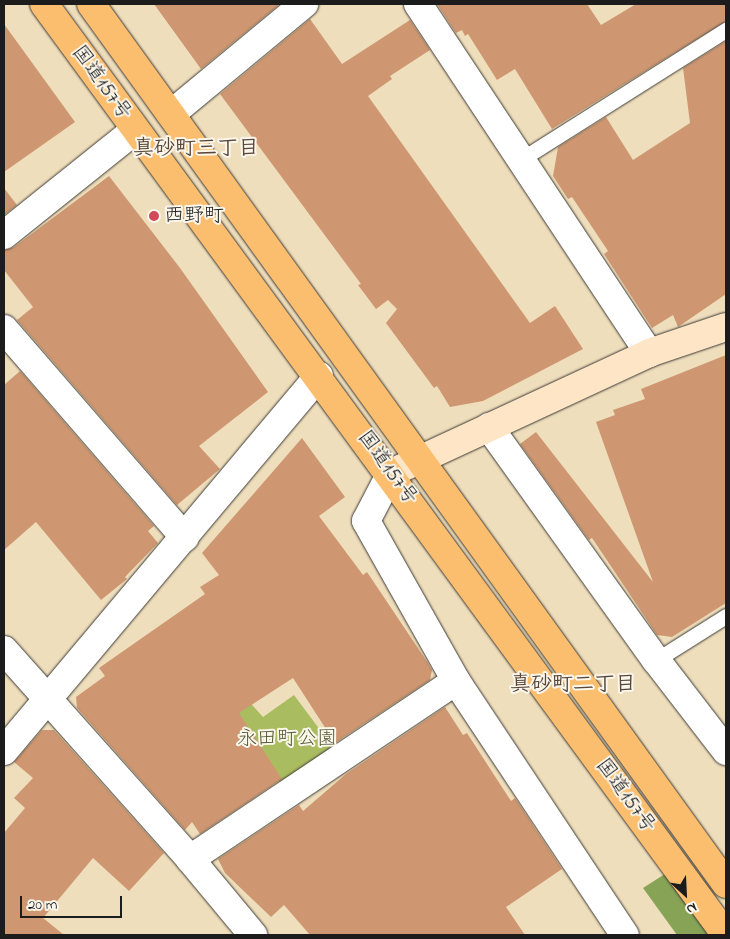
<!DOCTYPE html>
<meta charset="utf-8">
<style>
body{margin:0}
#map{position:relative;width:730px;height:939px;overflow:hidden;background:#efdebc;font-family:"Indie Flower","Klee One",sans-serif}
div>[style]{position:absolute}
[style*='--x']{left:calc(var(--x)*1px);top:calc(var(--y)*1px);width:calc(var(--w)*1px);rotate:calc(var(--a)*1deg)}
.green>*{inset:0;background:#aabc60}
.forest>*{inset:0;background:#87a456}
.building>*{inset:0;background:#ce9772}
.roads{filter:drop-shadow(0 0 1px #3c3934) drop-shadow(0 0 1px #3c3934)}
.lane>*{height:15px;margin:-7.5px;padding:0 7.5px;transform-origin:7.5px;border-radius:7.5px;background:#fff}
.street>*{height:28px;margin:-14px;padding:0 14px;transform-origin:14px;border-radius:14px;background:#fff}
.secondary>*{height:28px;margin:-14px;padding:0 14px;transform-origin:14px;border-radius:14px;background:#fde5c5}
.highway>*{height:28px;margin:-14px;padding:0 14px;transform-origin:14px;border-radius:14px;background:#fbbd6e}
.dots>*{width:14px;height:14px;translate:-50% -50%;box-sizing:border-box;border:2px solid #fbf7ec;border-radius:50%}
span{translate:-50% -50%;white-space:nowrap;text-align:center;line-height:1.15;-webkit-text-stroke:4px #fbf7ec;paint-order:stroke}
.street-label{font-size:20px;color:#1c1c1c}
.poi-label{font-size:20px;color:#1c1c1c}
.left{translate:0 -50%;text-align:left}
.park-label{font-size:20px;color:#555c37}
.neighbourhood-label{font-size:21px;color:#5a473a;font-weight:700}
.frame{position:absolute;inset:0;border:5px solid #1c1c1c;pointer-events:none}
.north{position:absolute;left:660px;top:869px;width:50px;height:50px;-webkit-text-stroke:4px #fbf7ec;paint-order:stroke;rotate:155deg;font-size:14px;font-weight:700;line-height:20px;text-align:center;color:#1c1c1c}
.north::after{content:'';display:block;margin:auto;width:18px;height:22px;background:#1c1c1c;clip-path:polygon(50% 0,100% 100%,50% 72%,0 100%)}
.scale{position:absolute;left:20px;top:896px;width:102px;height:22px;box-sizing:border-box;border:2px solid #1c1c1c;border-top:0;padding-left:6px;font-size:15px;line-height:18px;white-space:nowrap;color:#1c1c1c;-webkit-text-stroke:4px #fbf7ec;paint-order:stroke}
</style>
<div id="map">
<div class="green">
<div style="clip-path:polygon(294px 695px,332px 746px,283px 786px,226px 714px,244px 696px,263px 717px)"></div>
</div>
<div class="forest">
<div style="clip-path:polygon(668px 872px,714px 935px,677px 935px,643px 888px)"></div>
</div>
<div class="building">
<div style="clip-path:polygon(154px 4px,280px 4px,201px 69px)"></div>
<div style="clip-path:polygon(437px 4px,587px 4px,601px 25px,636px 4px,726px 4px,726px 21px,552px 129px,515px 69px,497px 80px,468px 34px,465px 36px,462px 30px,456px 33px)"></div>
<div style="clip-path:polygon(310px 19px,342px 64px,410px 20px,430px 50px,390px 76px,392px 79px,368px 96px,530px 323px,555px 306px,583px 349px,483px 401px,450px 407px,437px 386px,434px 388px,386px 323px,397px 309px,388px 300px,376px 309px,358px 285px,361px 284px,220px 94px)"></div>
<div style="clip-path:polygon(4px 24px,75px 122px,4px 172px)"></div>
<div style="clip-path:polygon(726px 41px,726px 294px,678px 327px,673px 315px,652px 328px,604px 254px,608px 251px,572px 197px,568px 199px,553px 176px,558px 147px,606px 117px,633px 160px,690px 123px,683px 68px)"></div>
<div style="clip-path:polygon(109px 176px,180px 268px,268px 392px,199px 446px,220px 469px,177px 505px,17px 320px,33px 307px,4px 270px,4px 250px,14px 247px)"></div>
<div style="clip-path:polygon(4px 188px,17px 205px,4px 215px)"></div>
<div style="clip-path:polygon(726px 355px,726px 603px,672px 637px,657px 635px,592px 538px,589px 540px,520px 444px,536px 432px,653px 582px,596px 422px,615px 415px,613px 410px,645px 399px,641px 389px)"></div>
<div style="clip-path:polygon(20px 371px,154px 526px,148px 531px,158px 543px,125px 577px,127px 579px,101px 600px,36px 522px,4px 550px,4px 385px)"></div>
<div style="clip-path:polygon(302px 438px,345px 497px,319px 516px,363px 575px,367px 572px,428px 663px,432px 670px,430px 680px,335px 743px,293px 678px,239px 713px,282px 779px,200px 834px,192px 822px,185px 830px,77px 708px,76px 697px,105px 676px,99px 668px,205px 594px,200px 587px,219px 575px,202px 553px)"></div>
<div style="clip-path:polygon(445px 707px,463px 735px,467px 733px,511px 801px,515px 798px,562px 869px,506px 907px,525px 935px,310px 935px,284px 905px,271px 917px,225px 873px,218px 859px,299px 805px,303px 811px,346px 774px)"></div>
<div style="clip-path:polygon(42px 730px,54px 730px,164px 853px,129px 891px,93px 858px,43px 918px,64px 935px,4px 935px,4px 833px,25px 808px,14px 798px,33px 778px,14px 762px)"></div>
</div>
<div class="roads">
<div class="lane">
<div style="--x:520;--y:160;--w:244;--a:-32.3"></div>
<div style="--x:656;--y:660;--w:83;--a:-32.2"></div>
</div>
<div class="street">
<div style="--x:418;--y:4;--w:419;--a:56.5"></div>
<div style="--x:171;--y:114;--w:173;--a:-39.6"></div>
<div style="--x:4;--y:235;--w:168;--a:-38.7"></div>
<div style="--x:4;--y:329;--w:276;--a:49.1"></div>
<div style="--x:489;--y:427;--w:287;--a:54.4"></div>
<div style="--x:656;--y:660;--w:115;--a:52.4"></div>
<div style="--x:391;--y:473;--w:54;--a:117.5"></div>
<div style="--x:366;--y:521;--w:184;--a:60.6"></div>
<div style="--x:456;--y:681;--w:305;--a:56.4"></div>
<div style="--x:4;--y:650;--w:280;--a:48.3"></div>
<div style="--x:190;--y:859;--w:99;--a:50.3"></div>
<div style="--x:4;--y:751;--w:490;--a:-50"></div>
<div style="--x:190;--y:859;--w:320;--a:-33.8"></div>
</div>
<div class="secondary">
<div style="--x:391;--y:473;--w:285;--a:-24.9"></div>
<div style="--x:649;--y:353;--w:81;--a:-18.7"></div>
</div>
<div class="highway">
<div style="--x:44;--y:4;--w:1154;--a:53.78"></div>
<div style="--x:91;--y:4;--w:1085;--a:54.19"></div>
</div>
</div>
<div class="dots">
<div style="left:154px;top:216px;background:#d1495b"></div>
</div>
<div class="street-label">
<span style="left:101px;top:83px;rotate:54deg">国道157号</span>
<span style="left:387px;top:468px;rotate:54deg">国道157号</span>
<span style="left:625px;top:796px;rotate:54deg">国道157号</span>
</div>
<div class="poi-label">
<span class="left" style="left:164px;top:216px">西野町</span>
</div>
<div class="park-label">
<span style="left:287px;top:739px">永田町公園</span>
</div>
<div class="neighbourhood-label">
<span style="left:196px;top:149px">真砂町三丁目</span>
<span style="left:573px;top:685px">真砂町二丁目</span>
</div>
<div class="frame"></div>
<div class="north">N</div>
<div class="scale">20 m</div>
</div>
